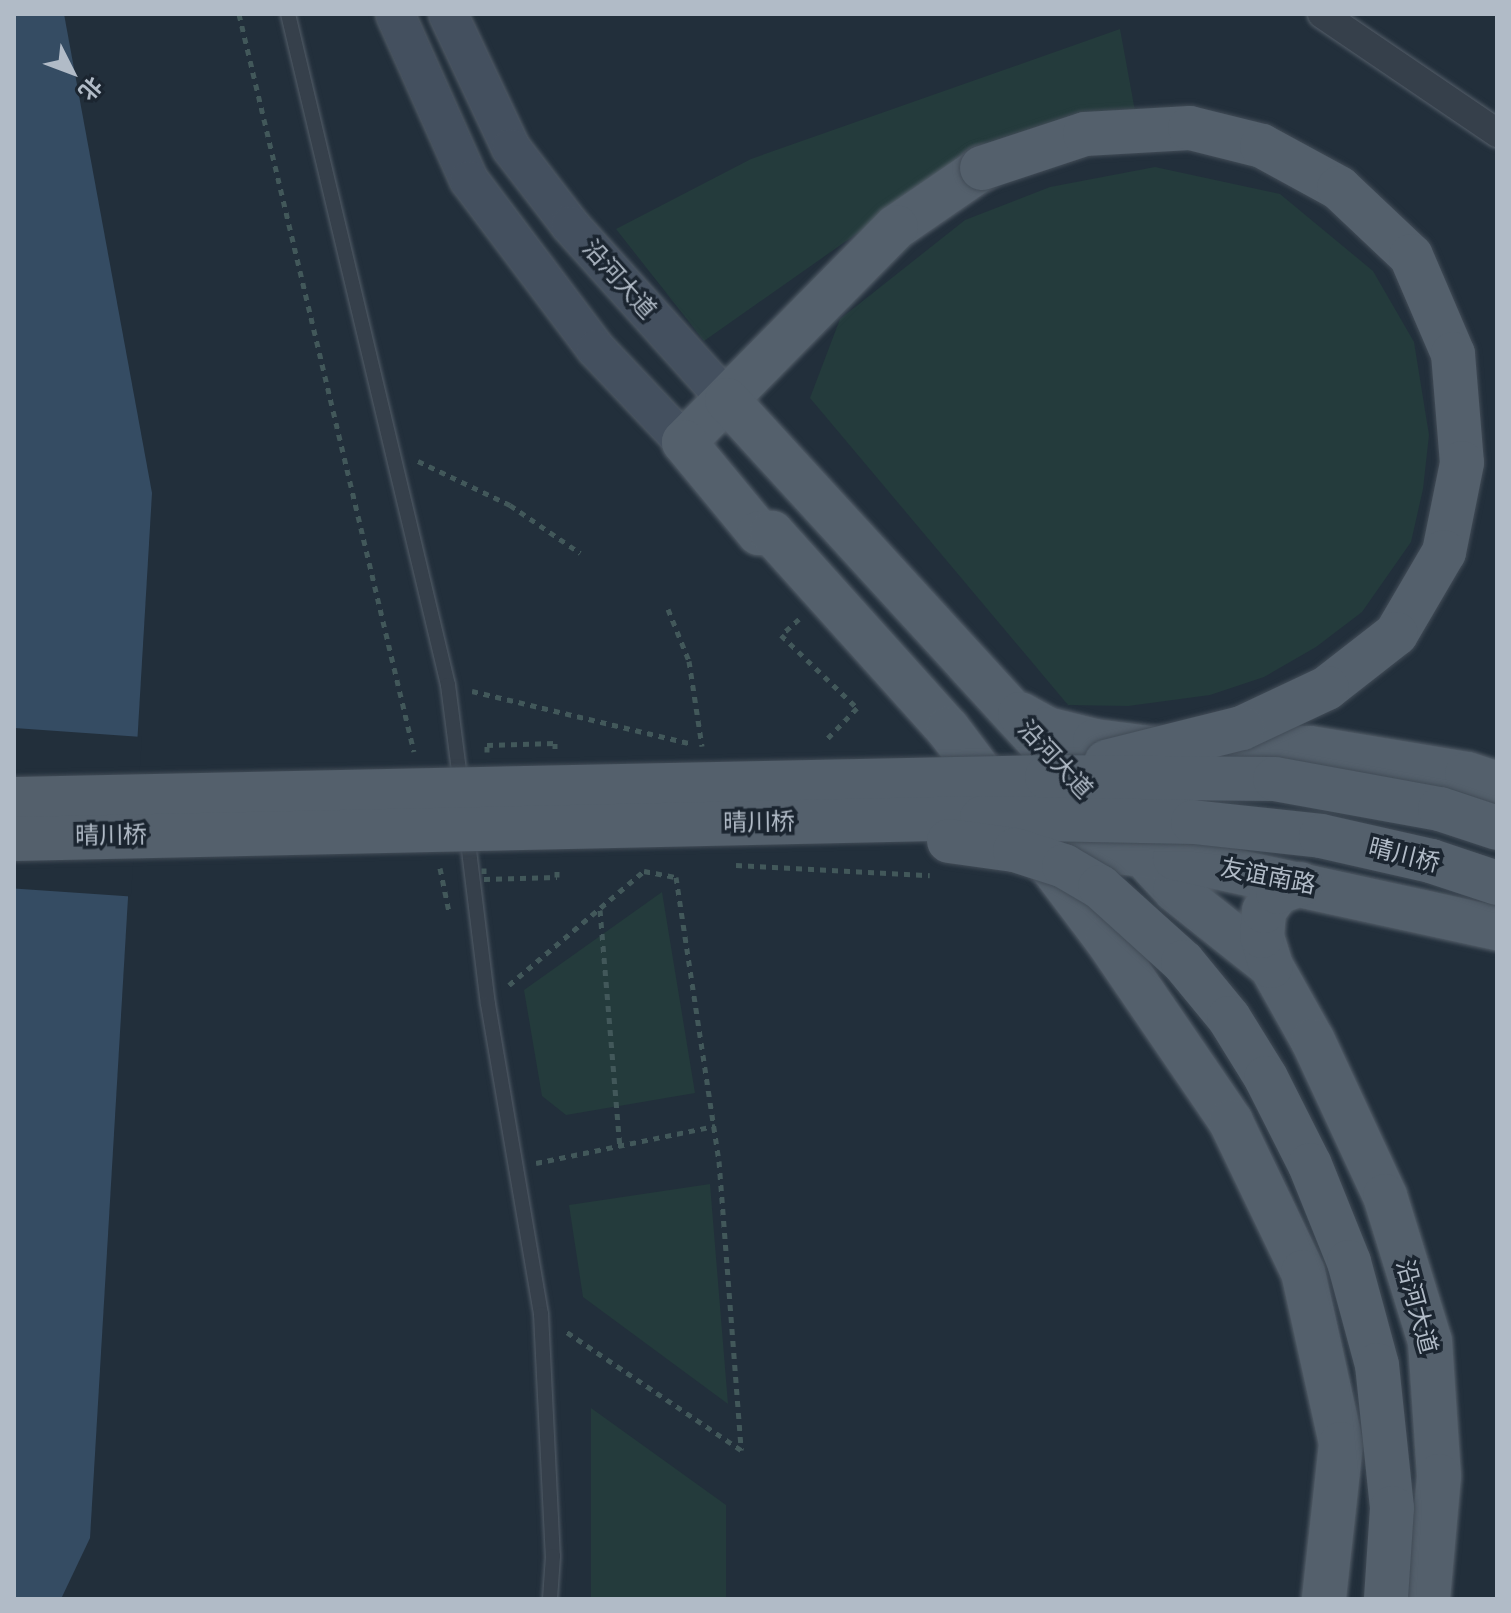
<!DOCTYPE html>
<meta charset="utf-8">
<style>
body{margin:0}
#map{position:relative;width:1511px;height:1613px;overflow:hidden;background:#222f3b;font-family:"Fira Sans Condensed","Noto Sans SC",sans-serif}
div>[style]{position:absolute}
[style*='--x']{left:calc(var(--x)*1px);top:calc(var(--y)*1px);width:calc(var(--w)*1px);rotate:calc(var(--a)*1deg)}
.green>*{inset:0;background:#243b3c}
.water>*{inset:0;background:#354c63}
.pier>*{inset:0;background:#222f3b;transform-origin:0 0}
.path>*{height:5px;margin-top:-2.5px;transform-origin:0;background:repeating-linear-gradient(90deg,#42585a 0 6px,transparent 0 12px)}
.roads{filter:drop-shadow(0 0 2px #545e69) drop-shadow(0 0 2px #545e69)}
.service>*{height:14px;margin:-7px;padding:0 7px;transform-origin:7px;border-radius:7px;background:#36404b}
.minor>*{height:28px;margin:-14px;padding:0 14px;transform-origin:14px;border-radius:14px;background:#36404b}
.secondary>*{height:38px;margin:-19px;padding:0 19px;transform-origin:19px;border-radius:19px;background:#44505f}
.primary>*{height:44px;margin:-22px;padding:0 22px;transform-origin:22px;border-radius:22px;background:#54606c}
.path-bridge>*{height:5px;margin-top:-2.5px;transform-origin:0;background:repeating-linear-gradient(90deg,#42585a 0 6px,transparent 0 12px)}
.bridges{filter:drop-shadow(0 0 2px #424c57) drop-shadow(0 0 2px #424c57)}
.primary-bridge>*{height:44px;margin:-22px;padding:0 22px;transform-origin:22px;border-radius:22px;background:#54606c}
span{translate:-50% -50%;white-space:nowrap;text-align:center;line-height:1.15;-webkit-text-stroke:7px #1b2530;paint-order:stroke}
.street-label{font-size:24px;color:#b1bbc7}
.frame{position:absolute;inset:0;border:16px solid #b1bbc7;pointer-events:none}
.north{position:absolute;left:32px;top:32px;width:80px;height:80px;-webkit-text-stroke:6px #1b2530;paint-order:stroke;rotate:132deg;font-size:22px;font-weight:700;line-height:32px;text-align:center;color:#b1bbc7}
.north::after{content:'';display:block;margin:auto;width:28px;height:36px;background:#b1bbc7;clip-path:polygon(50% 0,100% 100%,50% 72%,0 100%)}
</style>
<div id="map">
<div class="green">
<div style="clip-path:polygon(1120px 29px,1135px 111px,980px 147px,704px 341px,616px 229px,751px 159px)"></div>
<div style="clip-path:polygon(1155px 167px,1280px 194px,1373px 271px,1414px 342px,1429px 435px,1423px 489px,1411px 542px,1362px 612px,1316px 647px,1264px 677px,1210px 695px,1128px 706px,1068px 705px,810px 398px,840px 319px,965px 220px,1050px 187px)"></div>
<div style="clip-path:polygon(662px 892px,695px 1093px,566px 1115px,542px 1096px,524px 990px)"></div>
<div style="clip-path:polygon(710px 1184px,728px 1404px,583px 1297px,569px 1205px)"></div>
<div style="clip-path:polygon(591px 1408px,726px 1505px,726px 1599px,591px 1599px)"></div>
</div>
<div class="water">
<div style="clip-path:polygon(14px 14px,64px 14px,152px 493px,90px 1538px,61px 1599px,14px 1599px)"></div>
</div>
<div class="pier">
<div style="left:142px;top:737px;width:160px;height:128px;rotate:94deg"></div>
</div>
<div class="path">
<div style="--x:239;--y:14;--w:758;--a:76.66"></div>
<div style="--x:418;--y:461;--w:102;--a:25.6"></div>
<div style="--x:510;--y:505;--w:85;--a:34.4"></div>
<div style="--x:668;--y:609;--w:56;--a:68"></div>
<div style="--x:689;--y:661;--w:86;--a:81.3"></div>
<div style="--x:799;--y:619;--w:24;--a:138"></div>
<div style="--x:781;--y:635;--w:105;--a:43.8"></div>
<div style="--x:857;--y:708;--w:45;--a:134.1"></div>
<div style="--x:472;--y:691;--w:226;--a:13.5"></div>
<div style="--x:440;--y:868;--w:45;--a:78.4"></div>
<div style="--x:600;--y:910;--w:237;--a:85.2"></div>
<div style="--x:509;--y:985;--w:177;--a:-40.2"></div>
<div style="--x:644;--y:871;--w:33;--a:11"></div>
<div style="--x:676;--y:877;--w:287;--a:81.4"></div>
<div style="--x:719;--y:1161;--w:290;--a:85.6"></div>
<div style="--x:741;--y:1450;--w:212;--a:-145.9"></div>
<div style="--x:536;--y:1163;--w:183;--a:-11.7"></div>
</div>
<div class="roads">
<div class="service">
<div style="--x:288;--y:14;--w:690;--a:76.59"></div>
<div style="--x:448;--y:685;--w:102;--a:82.7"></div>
<div style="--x:467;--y:834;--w:171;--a:83"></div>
<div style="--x:488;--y:1004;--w:314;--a:80.3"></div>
<div style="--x:541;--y:1314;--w:242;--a:87.2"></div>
<div style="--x:553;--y:1556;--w:43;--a:94"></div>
</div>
<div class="minor">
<div style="--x:1322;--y:14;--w:212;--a:34.2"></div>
</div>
<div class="secondary">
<div style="--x:395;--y:14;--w:182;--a:66"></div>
<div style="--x:469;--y:180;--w:211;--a:53.1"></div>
<div style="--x:596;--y:349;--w:128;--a:46.6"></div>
<div style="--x:448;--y:14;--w:148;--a:64.8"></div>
<div style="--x:511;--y:148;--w:97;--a:52.5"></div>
<div style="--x:570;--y:225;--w:235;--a:48.1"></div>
</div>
<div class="primary">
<div style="--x:982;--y:168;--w:104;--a:145.5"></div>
<div style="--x:896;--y:227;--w:302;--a:134.6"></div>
<div style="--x:684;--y:442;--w:118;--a:50.5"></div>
<div style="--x:759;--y:533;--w:13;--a:0"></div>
<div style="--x:772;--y:533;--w:263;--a:48.1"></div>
<div style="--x:948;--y:729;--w:264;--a:53"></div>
<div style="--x:1107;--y:940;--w:220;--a:55.7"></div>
<div style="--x:1231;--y:1122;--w:166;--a:64.4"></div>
<div style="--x:1303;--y:1272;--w:176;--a:77.5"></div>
<div style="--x:1341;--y:1444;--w:156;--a:96.3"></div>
<div style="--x:727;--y:400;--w:664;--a:47.56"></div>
<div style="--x:1175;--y:890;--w:122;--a:38.4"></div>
<div style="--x:1271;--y:966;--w:86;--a:60.8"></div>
<div style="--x:1313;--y:1041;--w:171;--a:65.1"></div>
<div style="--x:1385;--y:1196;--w:152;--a:72.8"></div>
<div style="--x:1430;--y:1341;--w:135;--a:86.2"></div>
<div style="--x:1439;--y:1476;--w:123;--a:95.1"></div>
<div style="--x:1020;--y:714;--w:31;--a:29"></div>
<div style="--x:1047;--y:729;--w:49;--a:14"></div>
<div style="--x:1095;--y:741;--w:94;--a:7.4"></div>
<div style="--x:1188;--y:753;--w:122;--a:-2.3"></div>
<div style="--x:1310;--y:748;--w:159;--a:9.4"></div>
<div style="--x:1467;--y:774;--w:32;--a:18"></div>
<div style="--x:1035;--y:844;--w:141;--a:5.7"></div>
<div style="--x:1175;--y:858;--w:330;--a:12.3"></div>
<div style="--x:1271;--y:966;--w:31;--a:-107"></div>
<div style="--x:1262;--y:936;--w:25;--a:-85"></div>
<div style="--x:1264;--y:911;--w:24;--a:-54"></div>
<div style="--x:1278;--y:892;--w:24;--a:-19"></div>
</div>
</div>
<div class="path-bridge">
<div style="--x:487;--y:752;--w:7;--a:-90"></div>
<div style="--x:487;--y:745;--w:68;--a:-1.7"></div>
<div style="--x:555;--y:743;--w:8;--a:90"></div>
<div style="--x:736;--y:865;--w:194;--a:3"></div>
<div style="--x:484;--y:868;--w:11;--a:90"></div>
<div style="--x:484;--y:879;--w:73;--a:-1.6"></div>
<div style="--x:557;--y:877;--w:10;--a:-90"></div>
</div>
<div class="bridges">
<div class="primary-bridge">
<div style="--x:982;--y:168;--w:108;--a:-18.3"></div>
<div style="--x:1085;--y:134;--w:105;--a:-3.3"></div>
<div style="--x:1190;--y:128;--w:74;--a:14"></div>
<div style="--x:1262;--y:146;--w:88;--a:28.6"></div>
<div style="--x:1339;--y:188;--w:99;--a:43.4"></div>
<div style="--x:1411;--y:256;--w:107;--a:66.8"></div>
<div style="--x:1453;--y:354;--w:109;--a:85.3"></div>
<div style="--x:1462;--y:463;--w:91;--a:101.4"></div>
<div style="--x:1444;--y:552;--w:95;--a:120.3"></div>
<div style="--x:1396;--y:634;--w:88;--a:142"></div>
<div style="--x:1327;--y:688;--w:94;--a:154.8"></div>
<div style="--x:1242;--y:728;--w:140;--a:166"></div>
<div style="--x:14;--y:799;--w:1033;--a:-1.22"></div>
<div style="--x:1047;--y:777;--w:228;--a:0.5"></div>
<div style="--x:1275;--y:779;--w:168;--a:10.3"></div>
<div style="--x:1440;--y:809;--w:60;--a:18.4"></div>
<div style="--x:14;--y:839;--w:968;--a:-1.24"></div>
<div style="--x:982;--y:818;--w:211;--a:1.1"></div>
<div style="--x:1193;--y:822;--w:129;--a:6.2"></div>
<div style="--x:1321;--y:836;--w:113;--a:12.8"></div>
<div style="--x:1431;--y:861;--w:70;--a:18.4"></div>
<div style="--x:949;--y:841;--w:67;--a:7.8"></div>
<div style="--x:1015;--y:850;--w:52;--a:18.1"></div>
<div style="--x:1064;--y:866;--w:42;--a:30.3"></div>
<div style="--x:1100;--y:887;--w:112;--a:42.1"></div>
<div style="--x:1183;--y:962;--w:72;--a:50.6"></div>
<div style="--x:1229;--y:1018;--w:70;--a:58.3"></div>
<div style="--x:1266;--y:1078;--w:97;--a:63.2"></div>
<div style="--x:1310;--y:1165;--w:105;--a:68.1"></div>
<div style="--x:1349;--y:1262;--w:107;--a:74.8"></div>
<div style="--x:1377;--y:1365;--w:144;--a:84"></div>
<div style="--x:1392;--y:1508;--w:91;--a:93.8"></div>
</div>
</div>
<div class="street-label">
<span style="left:619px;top:280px;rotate:48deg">沿河大道</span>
<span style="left:1055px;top:760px;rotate:47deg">沿河大道</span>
<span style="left:759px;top:823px;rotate:-1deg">晴川桥</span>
<span style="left:111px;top:836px;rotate:-1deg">晴川桥</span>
<span style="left:1404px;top:856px;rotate:14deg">晴川桥</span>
<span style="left:1268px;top:877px;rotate:11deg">友谊南路</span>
<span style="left:1416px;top:1307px;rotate:75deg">沿河大道</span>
</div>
<div class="frame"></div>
<div class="north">北</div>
</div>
